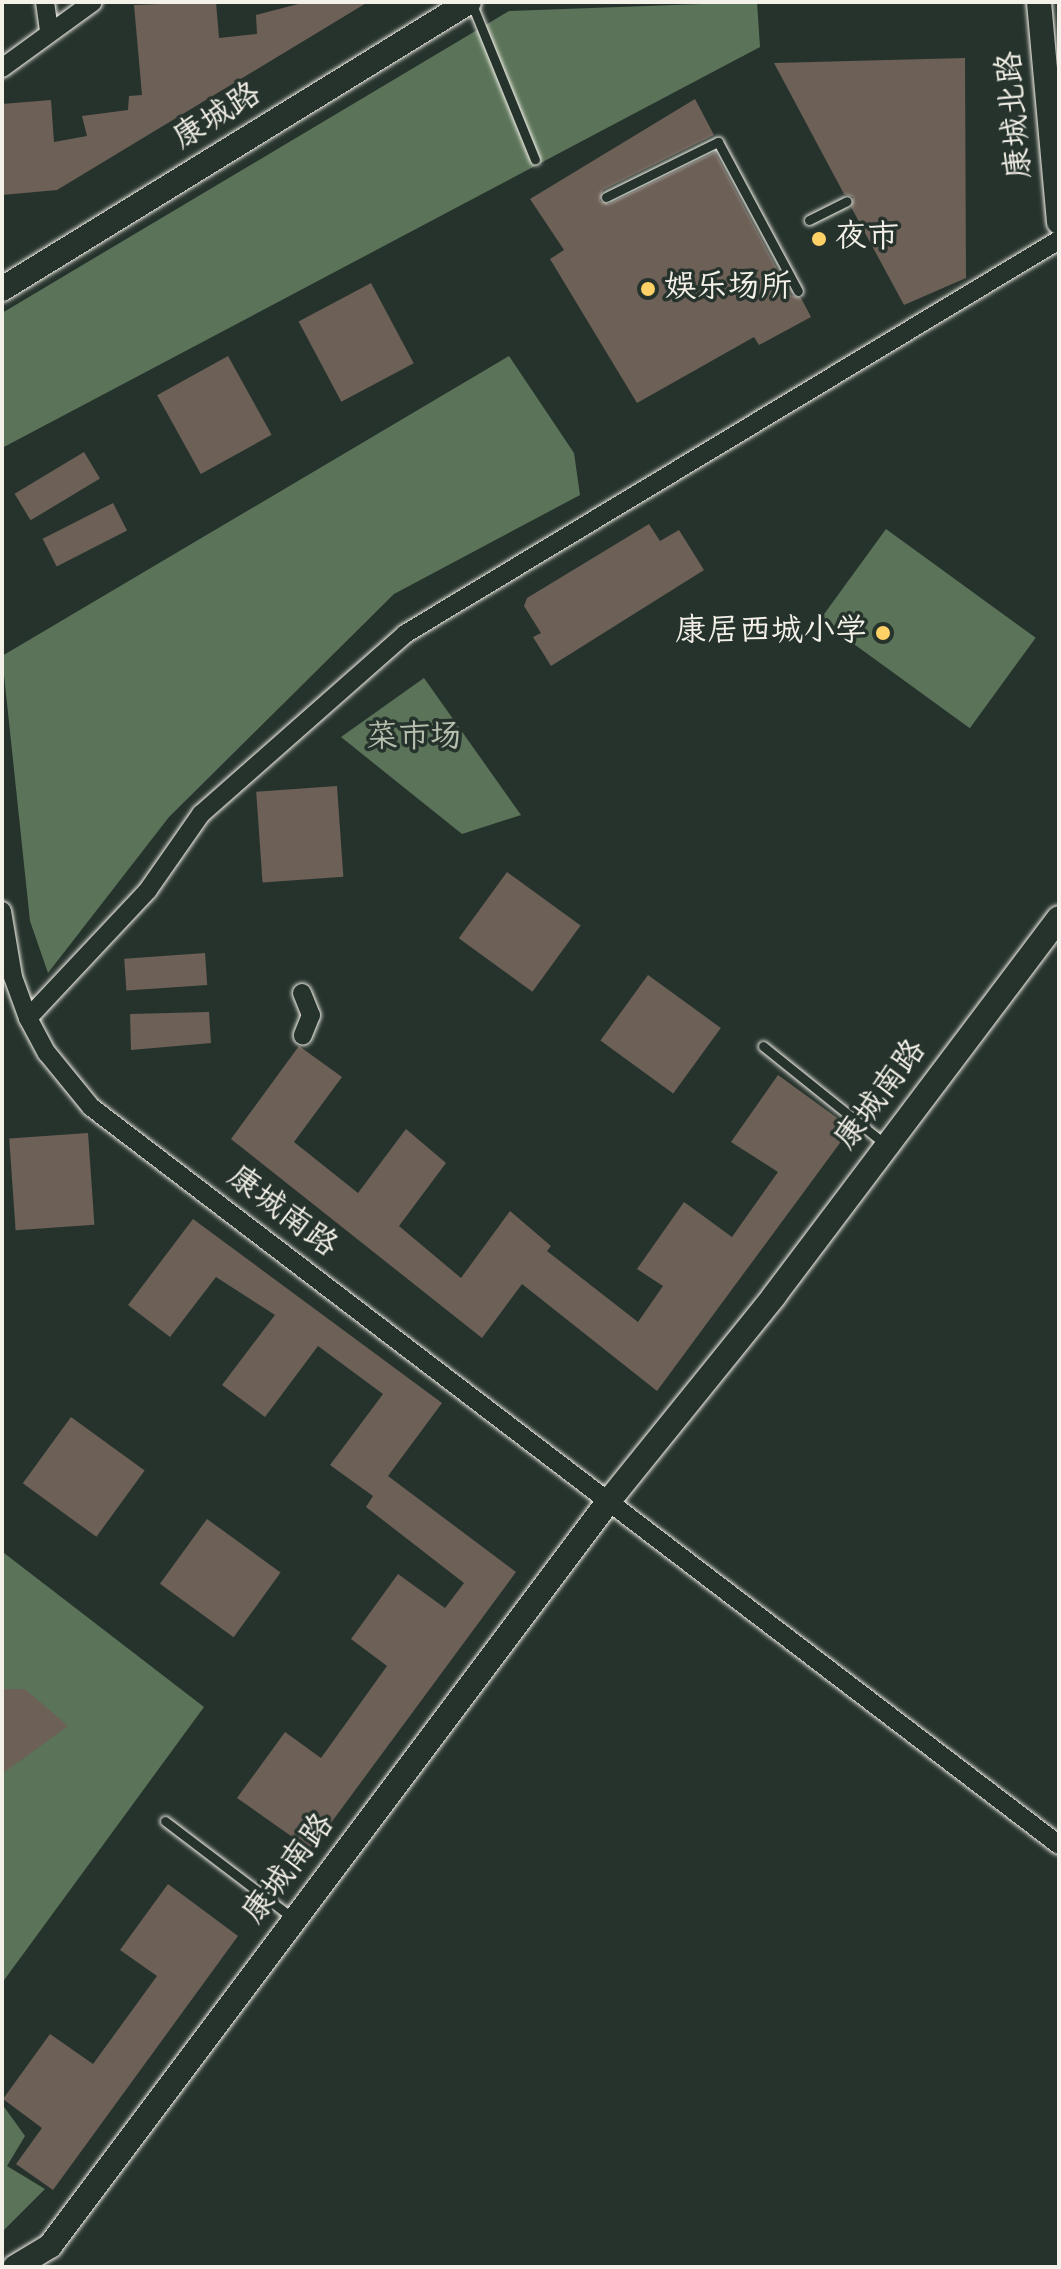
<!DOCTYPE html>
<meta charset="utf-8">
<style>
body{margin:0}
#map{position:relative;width:1061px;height:2269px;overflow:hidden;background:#26332d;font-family:"Indie Flower","LXGW WenKai TC",sans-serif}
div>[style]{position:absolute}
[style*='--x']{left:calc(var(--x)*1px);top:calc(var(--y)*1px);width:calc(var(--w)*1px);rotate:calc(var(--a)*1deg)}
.green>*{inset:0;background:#5b7459;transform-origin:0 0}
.building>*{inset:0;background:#6c6057;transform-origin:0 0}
.roads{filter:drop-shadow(0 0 2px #f4f1e8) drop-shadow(0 0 2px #f4f1e8)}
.service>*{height:9px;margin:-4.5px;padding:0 4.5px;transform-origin:4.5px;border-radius:4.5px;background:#26332d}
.minor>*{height:18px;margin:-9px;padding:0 9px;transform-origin:9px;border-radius:9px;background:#26332d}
.tertiary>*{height:24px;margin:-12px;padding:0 12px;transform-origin:12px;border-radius:12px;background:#26332d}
.dots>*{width:22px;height:22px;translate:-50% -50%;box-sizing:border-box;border:4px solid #26332d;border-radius:50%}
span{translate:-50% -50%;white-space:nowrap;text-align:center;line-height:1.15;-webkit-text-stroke:7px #26332d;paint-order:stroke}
.street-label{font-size:32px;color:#f4f1e8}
.poi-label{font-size:32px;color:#f4f1e8}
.left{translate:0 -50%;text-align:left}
.right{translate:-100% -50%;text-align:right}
.park-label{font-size:32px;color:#b7bfaf}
.frame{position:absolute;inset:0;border:4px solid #f4f1e8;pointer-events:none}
</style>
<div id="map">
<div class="green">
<div style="clip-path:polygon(757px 2px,760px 47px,2px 448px,2px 313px,509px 11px)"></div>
<div style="clip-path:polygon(509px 356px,574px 453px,580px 495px,394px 594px,169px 817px,48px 973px,30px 921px,2px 656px)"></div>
<div style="left:886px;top:529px;width:185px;height:112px;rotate:36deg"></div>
<div style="clip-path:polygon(424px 678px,521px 815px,462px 834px,341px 737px)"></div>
<div style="clip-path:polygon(4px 1553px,204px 1707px,2px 1983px,2px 1554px)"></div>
<div style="clip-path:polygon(2px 2104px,25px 2136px,7px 2166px,45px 2189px,2px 2232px)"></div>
</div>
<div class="building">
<div style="clip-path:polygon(216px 2px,219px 38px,257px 34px,256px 15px,306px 2px,368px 2px,57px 190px,2px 195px,2px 104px,51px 100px,54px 142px,87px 136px,82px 116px,128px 110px,129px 96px,142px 95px,134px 5px)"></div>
<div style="clip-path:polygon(965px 58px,966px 278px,904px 305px,851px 207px,853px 197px,844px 194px,774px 63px)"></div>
<div style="clip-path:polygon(695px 99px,714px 135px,603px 190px,600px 201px,609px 204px,715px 152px,791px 295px,801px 298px,811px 317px,759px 345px,754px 337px,637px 403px,550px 259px,564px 250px,530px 199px)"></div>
<div style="left:371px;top:283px;width:91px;height:82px;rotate:62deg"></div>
<div style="left:228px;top:356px;width:90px;height:81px;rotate:61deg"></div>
<div style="left:84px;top:452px;width:31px;height:81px;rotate:59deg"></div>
<div style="left:113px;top:503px;width:31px;height:79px;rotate:63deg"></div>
<div style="clip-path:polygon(649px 524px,660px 541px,679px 530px,704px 570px,551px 666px,533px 637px,541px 633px,524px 606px,527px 598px)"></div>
<div style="left:337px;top:786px;width:91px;height:81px;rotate:86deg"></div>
<div style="left:507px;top:872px;width:91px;height:82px;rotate:36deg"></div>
<div style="left:205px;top:953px;width:32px;height:81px;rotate:86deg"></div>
<div style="left:648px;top:975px;width:90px;height:81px;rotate:36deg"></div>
<div style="clip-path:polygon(209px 1012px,211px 1043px,131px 1050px,130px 1014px)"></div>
<div style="clip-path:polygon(299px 1046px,342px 1077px,294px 1142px,358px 1193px,406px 1129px,446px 1163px,399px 1226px,461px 1278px,510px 1211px,551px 1246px,547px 1251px,638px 1322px,663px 1286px,637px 1269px,684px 1202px,732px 1237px,778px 1172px,731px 1142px,778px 1075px,851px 1128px,657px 1391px,522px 1284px,482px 1338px,231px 1139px)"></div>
<div style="left:88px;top:1133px;width:92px;height:79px;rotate:86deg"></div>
<div style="clip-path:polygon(193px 1219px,442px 1403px,388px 1476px,516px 1572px,311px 1850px,237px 1798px,285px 1732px,321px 1758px,387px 1666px,351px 1639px,398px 1574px,445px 1608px,464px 1583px,366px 1507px,373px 1496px,330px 1465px,383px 1394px,318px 1346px,265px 1417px,222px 1385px,275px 1315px,216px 1277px,170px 1337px,128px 1305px)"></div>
<div style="left:71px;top:1417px;width:91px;height:82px;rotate:36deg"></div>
<div style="left:207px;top:1519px;width:91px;height:80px;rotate:36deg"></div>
<div style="clip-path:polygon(2px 1689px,25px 1689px,68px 1726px,2px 1774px)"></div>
<div style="clip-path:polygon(168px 1884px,238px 1936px,53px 2190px,16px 2164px,42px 2128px,3px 2099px,50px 2034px,93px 2064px,157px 1976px,120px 1950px)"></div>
</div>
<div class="roads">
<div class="service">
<div style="--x:471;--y:2;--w:170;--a:67.9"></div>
<div style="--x:606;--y:197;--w:125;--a:-26.2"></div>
<div style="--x:718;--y:142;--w:169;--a:61.8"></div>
<div style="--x:809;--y:220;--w:42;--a:-26.6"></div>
<div style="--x:763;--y:1046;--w:156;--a:38.8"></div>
<div style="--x:165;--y:1821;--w:161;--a:37.2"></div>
</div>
<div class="minor">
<div style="--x:45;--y:2;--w:29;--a:82"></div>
<div style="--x:2;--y:68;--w:112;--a:-36"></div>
<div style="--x:2;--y:911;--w:67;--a:80.5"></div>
<div style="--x:13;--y:977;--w:44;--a:69.9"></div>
<div style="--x:28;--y:1018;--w:40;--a:62"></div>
<div style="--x:47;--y:1053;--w:70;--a:50.8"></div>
<div style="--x:91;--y:1107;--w:1217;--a:37.32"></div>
<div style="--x:302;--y:993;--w:24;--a:68"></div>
<div style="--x:311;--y:1015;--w:22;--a:112"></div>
<div style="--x:28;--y:1018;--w:175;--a:-46.8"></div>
<div style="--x:148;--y:890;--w:93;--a:-55.1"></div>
<div style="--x:201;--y:814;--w:272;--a:-41.4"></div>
<div style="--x:405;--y:634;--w:764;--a:-31.07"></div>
</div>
<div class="tertiary">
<div style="--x:1039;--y:2;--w:221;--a:84.8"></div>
<div style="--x:2;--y:289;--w:548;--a:-31.57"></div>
<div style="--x:15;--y:2267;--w:41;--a:-31"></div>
<div style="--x:50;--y:2246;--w:930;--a:-53.13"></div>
<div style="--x:608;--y:1502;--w:265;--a:-51.1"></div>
<div style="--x:774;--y:1296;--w:473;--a:-53"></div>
</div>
</div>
<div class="dots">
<div style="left:819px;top:239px;background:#ffd166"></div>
<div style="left:648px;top:289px;background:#ffd166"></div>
<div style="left:883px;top:633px;background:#ffd166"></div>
</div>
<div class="street-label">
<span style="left:1017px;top:115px;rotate:-95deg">康城北路</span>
<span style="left:218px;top:118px;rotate:-32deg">康城路</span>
<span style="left:882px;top:1096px;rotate:-53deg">康城南路</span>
<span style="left:281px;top:1213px;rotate:37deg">康城南路</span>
<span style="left:290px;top:1870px;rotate:-53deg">康城南路</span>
</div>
<div class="poi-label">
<span class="left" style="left:835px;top:239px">夜市</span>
<span class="left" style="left:664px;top:289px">娱乐场所</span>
<span class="right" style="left:867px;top:633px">康居西城小学</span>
</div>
<div class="park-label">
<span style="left:414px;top:739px">菜市场</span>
</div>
<div class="frame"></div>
</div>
